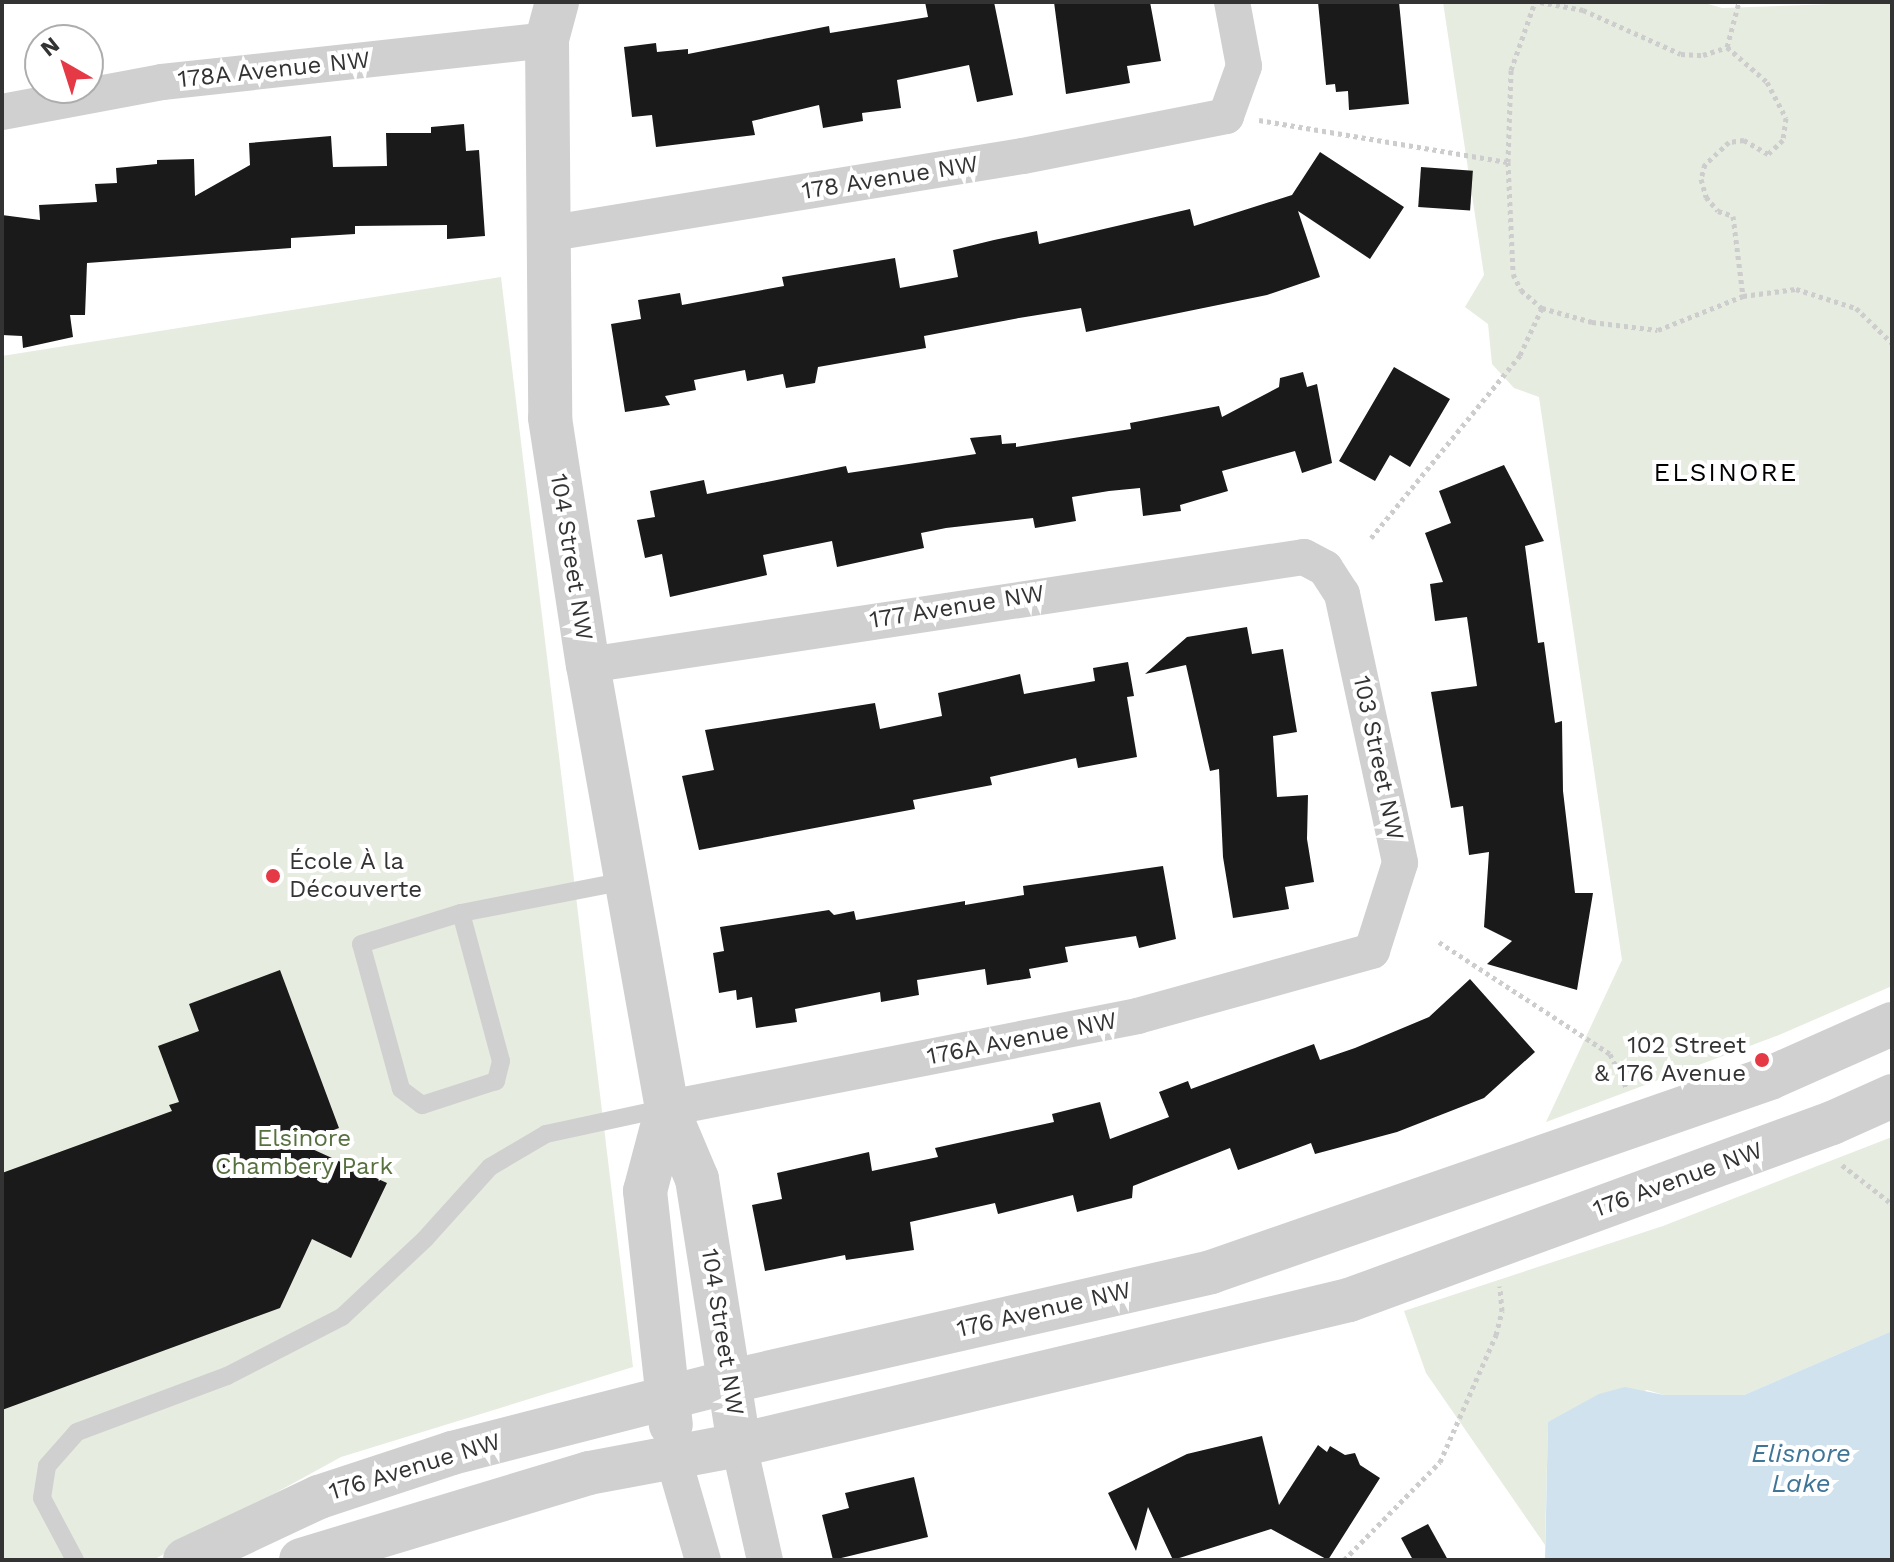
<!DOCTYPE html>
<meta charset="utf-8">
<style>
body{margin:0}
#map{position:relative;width:1894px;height:1562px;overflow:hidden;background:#fff;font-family:"Work Sans",sans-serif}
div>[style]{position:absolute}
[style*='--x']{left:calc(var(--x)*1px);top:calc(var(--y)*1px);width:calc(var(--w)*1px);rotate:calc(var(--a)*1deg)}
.green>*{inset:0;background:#e6ecdf}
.water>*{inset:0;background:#cfe2ee}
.building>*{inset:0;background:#1a1a1a;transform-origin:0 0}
.path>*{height:5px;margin-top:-2.5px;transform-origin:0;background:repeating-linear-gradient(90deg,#cdcdcd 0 4px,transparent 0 8px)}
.service>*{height:18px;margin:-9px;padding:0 9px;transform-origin:9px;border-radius:9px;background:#d0d0d0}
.minor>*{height:36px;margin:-18px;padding:0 18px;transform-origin:18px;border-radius:18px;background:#d0d0d0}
.tertiary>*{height:44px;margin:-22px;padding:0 22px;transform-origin:22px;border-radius:22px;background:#d0d0d0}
.dots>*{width:22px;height:22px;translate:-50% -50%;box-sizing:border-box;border:4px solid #fff;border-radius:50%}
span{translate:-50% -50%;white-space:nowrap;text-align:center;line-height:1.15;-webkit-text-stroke:8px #fff;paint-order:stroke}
.street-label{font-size:24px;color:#333}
.poi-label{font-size:24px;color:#333}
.left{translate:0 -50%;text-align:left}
.right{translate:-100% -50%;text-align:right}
.park-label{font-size:24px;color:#56703f}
.neighbourhood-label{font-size:26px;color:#000;letter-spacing:2px}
.water-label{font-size:26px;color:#3f7597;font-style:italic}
.frame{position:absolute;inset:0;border:4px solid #333;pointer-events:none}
.north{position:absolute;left:24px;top:24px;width:80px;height:80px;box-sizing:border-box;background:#fff;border:2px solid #adadad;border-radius:50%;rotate:321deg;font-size:22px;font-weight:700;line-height:32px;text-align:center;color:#333}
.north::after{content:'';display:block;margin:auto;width:28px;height:36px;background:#e63946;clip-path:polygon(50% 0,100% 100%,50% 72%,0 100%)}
</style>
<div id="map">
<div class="green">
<div style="clip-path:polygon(1443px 2px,1701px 2px,1722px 8px,1892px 2px,1892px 986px,1779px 1035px,1546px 1122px,1622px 960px,1539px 397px,1514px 388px,1492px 364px,1488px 324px,1465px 307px,1484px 275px)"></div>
<div style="clip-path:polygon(501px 277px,633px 1367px,341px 1457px,153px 1560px,2px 1560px,2px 356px)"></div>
<div style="clip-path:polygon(1892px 1137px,1892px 1331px,1744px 1395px,1664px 1395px,1647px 1390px,1548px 1422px,1545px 1545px,1426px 1373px,1404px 1311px,1663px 1226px)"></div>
</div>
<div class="water">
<div style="clip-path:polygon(1892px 1331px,1892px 1560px,1545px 1560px,1548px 1422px,1599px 1394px,1625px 1387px,1664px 1395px,1744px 1395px)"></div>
</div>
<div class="building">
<div style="clip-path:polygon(925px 2px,994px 2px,1013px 95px,977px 102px,969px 65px,897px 80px,901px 108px,862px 113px,863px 121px,823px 128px,819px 105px,752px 121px,755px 135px,656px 147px,652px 115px,632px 117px,624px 47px,656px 43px,657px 52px,688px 49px,688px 54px,829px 26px,830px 33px,928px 17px)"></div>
<div style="clip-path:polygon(1054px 2px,1150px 2px,1161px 61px,1127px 66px,1130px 83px,1066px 94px)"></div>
<div style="clip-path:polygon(1318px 2px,1399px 2px,1409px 104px,1349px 110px,1348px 91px,1336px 92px,1335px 84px,1326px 85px)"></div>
<div style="clip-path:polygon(464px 124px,466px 151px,479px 150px,485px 236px,447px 239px,447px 225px,355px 226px,355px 234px,291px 238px,291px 248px,87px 263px,85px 315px,70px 315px,73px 337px,23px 348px,22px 336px,2px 335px,2px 215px,40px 220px,39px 205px,97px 202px,95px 184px,117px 183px,116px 168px,157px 164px,157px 160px,194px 159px,195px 196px,250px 165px,249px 143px,331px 136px,333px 167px,387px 166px,386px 133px,431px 133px,431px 127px)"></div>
<div style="clip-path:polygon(1320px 152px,1404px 207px,1370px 259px,1298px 211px,1320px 277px,1267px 295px,1086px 332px,1081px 308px,1019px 318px,924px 336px,926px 348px,818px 367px,815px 383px,786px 388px,783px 374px,747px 381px,745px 370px,694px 380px,696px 390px,665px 396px,670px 405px,625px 412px,611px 324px,641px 319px,638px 300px,680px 293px,682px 305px,784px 286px,782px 277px,895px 258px,900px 288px,958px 277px,953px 250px,994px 240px,1037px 231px,1039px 244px,1190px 209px,1194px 226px,1292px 195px)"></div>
<div style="left:1421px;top:167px;width:52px;height:40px;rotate:4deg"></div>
<div style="clip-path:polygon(1394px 367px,1450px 399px,1410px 467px,1390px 455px,1375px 481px,1339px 461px)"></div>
<div style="clip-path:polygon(1303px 372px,1307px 387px,1317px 384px,1332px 463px,1302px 473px,1295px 451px,1222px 471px,1228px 491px,1180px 505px,1181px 511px,1143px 516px,1140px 488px,1109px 491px,1072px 497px,1076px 521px,1035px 528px,1033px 518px,946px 528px,921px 533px,924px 548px,837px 567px,832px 541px,763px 555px,767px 575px,670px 597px,662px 554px,645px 558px,637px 520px,655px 517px,650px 491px,704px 480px,707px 494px,846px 466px,848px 473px,976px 454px,970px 438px,1001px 435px,1002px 444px,1016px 443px,1016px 447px,1131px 429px,1130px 423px,1219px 406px,1222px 417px,1279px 387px,1280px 378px)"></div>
<div style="clip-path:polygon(1504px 465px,1544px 541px,1525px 546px,1538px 643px,1544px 642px,1555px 723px,1562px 721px,1563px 791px,1575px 893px,1593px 893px,1577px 990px,1487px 964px,1512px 941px,1484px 927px,1489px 852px,1469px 855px,1463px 806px,1451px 808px,1431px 692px,1477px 686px,1467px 617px,1435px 621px,1430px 584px,1443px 582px,1425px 533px,1451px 523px,1439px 491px)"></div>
<div style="clip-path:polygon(1247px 627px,1252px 654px,1283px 649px,1297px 732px,1273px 736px,1277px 797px,1308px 795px,1307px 839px,1314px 882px,1285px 887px,1289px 909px,1233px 918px,1223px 857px,1219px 769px,1210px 771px,1186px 665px,1145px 674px,1187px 637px)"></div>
<div style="clip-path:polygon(1128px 662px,1134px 696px,1127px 697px,1137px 757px,1078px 768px,1076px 758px,990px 777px,992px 785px,913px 800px,915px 809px,699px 850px,682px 776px,714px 770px,705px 730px,875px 703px,880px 729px,942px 716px,938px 693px,1020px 674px,1024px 694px,1095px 681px,1093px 668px)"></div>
<div style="clip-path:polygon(1163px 866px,1176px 939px,1139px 948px,1136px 936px,1065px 947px,1068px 962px,1029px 969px,1031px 978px,987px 985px,985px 969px,917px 980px,919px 995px,881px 1002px,880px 992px,795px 1009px,797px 1022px,756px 1028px,752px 997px,737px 1000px,736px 990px,719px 993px,713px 953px,724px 951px,720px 927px,829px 910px,834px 915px,854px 911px,856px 920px,965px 901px,965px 905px,1024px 895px,1023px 886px)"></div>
<div style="clip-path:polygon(280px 970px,339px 1128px,299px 1143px,387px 1183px,351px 1258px,312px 1239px,280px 1308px,2px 1410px,2px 1173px,172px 1111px,169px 1105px,179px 1102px,158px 1046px,199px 1031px,189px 1004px)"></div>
<div style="clip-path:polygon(1470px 979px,1535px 1052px,1484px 1098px,1397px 1132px,1315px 1154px,1311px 1143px,1238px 1170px,1230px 1148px,1133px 1186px,1132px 1198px,1077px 1212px,1073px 1195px,998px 1214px,995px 1203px,910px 1222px,914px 1250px,846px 1260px,845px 1255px,765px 1271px,752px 1205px,782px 1199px,777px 1173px,869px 1152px,872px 1171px,938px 1157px,935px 1148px,1054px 1122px,1052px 1114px,1100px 1102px,1110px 1139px,1169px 1117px,1159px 1092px,1188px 1081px,1191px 1089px,1314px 1044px,1320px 1060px,1355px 1048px,1429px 1017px)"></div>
<div style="clip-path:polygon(1262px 1436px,1279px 1505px,1318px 1445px,1327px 1452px,1330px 1446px,1345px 1455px,1355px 1453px,1360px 1465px,1380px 1478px,1328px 1560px,1271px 1529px,1173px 1560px,1148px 1507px,1136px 1551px,1108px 1493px,1187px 1454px)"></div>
<div style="clip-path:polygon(914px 1477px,928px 1537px,833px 1560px,822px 1515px,849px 1508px,845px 1493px)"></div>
<div style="clip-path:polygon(1428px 1524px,1448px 1560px,1413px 1560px,1401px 1538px)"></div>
</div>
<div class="path">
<div style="--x:1540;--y:2;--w:44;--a:10.5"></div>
<div style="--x:1583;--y:10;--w:107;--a:24.2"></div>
<div style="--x:1681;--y:54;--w:22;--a:3"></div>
<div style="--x:1703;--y:55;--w:25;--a:-18"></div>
<div style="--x:1727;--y:47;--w:47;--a:-75.1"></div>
<div style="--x:1727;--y:47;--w:53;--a:41.2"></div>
<div style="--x:1767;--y:82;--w:41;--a:62.2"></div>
<div style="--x:1786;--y:118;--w:22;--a:98"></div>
<div style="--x:1783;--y:140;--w:21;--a:137"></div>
<div style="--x:1768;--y:154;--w:28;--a:-150"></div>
<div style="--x:1744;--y:140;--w:15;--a:172"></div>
<div style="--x:1729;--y:142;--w:33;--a:137"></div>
<div style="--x:1705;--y:164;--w:16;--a:105"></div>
<div style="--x:1701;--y:179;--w:19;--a:74"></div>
<div style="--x:1706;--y:197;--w:18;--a:49"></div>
<div style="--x:1718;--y:211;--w:16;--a:18"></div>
<div style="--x:1733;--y:216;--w:81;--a:82.9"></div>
<div style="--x:1259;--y:120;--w:253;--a:9.6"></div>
<div style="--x:1508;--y:162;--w:112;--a:87.4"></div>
<div style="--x:1513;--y:274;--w:18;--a:63"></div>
<div style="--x:1521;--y:290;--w:28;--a:41"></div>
<div style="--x:1508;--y:162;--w:92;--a:-88.1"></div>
<div style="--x:1511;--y:70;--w:72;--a:-70.6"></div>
<div style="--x:1371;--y:538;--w:236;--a:-50.8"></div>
<div style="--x:1520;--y:355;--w:52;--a:-64.9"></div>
<div style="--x:1542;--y:308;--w:52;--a:15.6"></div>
<div style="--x:1592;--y:322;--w:66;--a:6.9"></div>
<div style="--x:1658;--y:330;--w:92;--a:-21.8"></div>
<div style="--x:1743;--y:296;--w:53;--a:-7.5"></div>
<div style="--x:1796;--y:289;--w:63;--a:17.6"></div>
<div style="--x:1856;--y:308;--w:50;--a:44.2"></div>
<div style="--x:1439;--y:942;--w:204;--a:33.2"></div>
<div style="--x:1610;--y:1054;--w:39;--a:64"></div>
<div style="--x:1842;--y:1165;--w:63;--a:38"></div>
<div style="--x:1344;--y:1560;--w:137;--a:-45.6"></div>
<div style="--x:1440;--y:1462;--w:139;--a:-66.2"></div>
<div style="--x:1496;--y:1335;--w:25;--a:-76"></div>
<div style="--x:1502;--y:1311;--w:25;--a:-95"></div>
</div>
<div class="service">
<div style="--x:461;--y:913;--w:153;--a:74.9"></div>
<div style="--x:501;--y:1061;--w:21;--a:104"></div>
<div style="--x:496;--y:1081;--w:78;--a:162"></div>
<div style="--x:422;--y:1105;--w:26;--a:-143"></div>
<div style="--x:401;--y:1089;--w:150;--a:-105.4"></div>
<div style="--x:361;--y:944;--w:105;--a:-17.2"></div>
<div style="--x:461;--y:913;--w:168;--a:-11"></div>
<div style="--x:75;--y:1560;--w:70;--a:-118"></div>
<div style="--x:42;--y:1498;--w:32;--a:-81"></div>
<div style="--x:47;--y:1466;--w:45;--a:-48.6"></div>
<div style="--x:77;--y:1432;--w:160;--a:-20.5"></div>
<div style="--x:227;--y:1376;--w:129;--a:-27.2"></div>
<div style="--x:342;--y:1317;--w:114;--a:-43.2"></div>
<div style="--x:425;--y:1239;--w:97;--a:-47.9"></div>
<div style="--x:490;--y:1167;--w:65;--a:-30.5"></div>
<div style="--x:546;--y:1134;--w:123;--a:-12.2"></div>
</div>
<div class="minor">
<div style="--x:2;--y:112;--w:163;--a:-10.6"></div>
<div style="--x:162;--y:82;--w:387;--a:-6.2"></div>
<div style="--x:552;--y:233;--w:477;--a:-9.3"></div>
<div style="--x:1023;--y:156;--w:207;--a:-11.1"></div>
<div style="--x:1226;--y:116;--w:53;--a:-70.2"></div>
<div style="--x:1244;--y:66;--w:65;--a:-100.6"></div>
<div style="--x:588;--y:665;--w:724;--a:-8.58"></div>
<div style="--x:1304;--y:557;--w:24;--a:28"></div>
<div style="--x:1325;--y:568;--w:31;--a:57"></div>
<div style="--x:1342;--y:594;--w:275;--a:77.8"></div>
<div style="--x:1400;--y:863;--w:92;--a:107.7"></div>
<div style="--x:1372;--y:951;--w:243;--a:164.5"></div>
<div style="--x:1138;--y:1016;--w:480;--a:168.9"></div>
<div style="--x:739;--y:1445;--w:118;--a:77.3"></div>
<div style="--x:673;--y:1457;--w:107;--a:73.8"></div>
</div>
<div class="tertiary">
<div style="--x:557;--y:2;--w:39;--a:105"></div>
<div style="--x:547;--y:40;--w:378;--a:89.5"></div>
<div style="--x:550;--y:418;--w:250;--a:81.3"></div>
<div style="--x:588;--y:665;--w:450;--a:79.9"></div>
<div style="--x:667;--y:1108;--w:77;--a:67.1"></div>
<div style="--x:697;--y:1179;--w:269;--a:81"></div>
<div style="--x:667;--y:1108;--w:86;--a:104.8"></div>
<div style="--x:645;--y:1191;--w:235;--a:83.7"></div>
<div style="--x:185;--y:1560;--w:148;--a:-25.2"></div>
<div style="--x:319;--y:1497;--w:140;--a:-18.3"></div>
<div style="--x:452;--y:1453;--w:289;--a:-14.4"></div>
<div style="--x:732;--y:1381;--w:491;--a:-12.8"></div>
<div style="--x:1211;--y:1272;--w:592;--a:-19.14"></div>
<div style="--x:1770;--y:1078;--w:133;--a:-23.9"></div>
<div style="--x:301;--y:1560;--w:301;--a:-16.8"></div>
<div style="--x:589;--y:1473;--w:153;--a:-10.6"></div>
<div style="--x:739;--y:1445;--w:627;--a:-13.37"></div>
<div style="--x:1349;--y:1300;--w:514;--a:-20.13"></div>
<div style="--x:1832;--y:1123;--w:66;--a:-24.2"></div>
</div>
<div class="dots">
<div style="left:273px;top:876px;background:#e63946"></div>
<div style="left:1762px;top:1060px;background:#e63946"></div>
</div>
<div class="street-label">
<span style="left:274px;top:70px;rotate:-6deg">178A Avenue NW</span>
<span style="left:890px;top:178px;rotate:-9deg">178 Avenue NW</span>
<span style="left:571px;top:557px;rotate:81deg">104 Street NW</span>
<span style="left:957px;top:607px;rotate:-9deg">177 Avenue NW</span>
<span style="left:1378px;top:758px;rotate:78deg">103 Street NW</span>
<span style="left:1022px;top:1039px;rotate:-11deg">176A Avenue NW</span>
<span style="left:1678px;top:1180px;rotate:-20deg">176 Avenue NW</span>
<span style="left:1044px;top:1310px;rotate:-13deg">176 Avenue NW</span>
<span style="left:722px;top:1332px;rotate:81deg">104 Street NW</span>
<span style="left:415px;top:1467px;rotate:-17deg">176 Avenue NW</span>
</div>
<div class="poi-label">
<span class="left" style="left:289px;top:876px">École À la<br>Découverte</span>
<span class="right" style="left:1746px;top:1060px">102 Street<br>&amp; 176 Avenue</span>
</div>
<div class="park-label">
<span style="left:304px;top:1153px">Elsinore<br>Chambery Park</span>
</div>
<div class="neighbourhood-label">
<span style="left:1726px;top:473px">ELSINORE</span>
</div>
<div class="water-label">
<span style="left:1801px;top:1469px">Elisnore<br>Lake</span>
</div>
<div class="frame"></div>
<div class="north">N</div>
</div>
